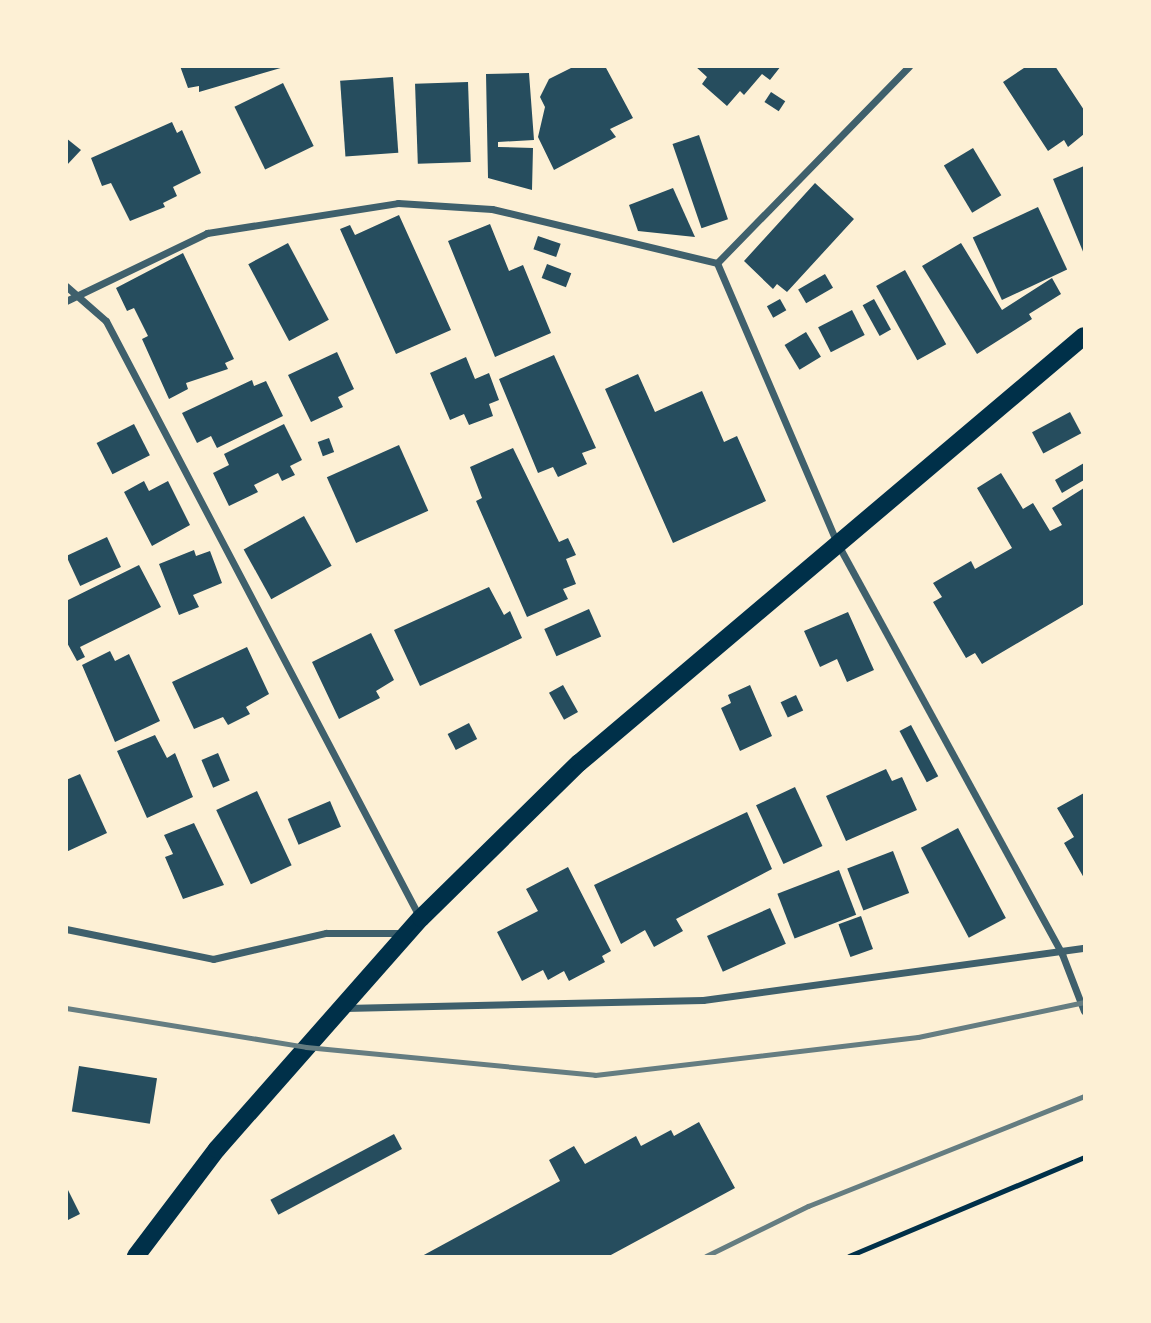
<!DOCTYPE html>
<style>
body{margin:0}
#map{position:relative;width:1151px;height:1323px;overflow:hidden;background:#fdf0d5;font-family:Karla,sans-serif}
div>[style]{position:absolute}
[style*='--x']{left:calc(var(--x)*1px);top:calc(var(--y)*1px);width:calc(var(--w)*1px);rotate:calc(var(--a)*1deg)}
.building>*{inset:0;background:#264d5e;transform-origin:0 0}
.path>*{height:4.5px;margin:-2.25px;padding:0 2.25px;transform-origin:2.25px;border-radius:2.25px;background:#003049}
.minor>*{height:7px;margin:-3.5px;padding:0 3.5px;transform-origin:3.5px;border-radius:3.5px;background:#3f606c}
.primary>*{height:18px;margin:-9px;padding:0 9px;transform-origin:9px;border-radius:9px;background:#003049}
.rail>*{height:5px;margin:-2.5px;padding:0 2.5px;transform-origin:2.5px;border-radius:2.5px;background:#657d81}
span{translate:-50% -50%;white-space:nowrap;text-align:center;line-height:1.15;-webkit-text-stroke:7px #fdf0d5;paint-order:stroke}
.frame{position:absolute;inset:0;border:68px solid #fdf0d5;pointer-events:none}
</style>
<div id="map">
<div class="building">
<div style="clip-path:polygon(180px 66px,284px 66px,284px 67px,199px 92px,199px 86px,188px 88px)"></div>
<div style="clip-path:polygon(575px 66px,605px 66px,633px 118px,610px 129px,616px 137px,554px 170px,538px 137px,545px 107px,540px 97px,549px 79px)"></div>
<div style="clip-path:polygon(695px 66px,781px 66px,770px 80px,762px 74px,744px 95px,740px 91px,727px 106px,702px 84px,707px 77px)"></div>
<div style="clip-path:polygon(1027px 66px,1055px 66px,1084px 110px,1084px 134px,1068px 147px,1064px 140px,1048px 151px,1003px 82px)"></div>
<div style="clip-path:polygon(529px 73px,534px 140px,498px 142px,498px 147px,533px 148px,532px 190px,488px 178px,486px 74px)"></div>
<div style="left:393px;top:77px;width:76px;height:53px;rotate:86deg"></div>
<div style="left:468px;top:82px;width:80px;height:53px;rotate:88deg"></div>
<div style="left:283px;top:83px;width:70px;height:54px;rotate:64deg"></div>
<div style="left:771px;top:92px;width:17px;height:12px;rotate:33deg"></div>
<div style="clip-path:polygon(172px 122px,177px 133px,182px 130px,201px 173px,173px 187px,177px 196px,163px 203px,165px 207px,130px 221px,111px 183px,102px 186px,91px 158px)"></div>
<div style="left:699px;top:135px;width:89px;height:28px;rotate:71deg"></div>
<div style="clip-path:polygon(66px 138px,81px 150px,66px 166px)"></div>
<div style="left:973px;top:148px;width:55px;height:34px;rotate:59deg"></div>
<div style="clip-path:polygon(1084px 166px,1084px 254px,1053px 179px)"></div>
<div style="clip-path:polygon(815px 183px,854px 219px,787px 292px,777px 284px,773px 289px,744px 261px)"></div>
<div style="clip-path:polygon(673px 188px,695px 237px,638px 231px,629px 205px)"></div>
<div style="left:1038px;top:207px;width:69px;height:72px;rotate:65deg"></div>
<div style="clip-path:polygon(399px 215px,451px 330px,396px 354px,340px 229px,350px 225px,355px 235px)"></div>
<div style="clip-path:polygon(490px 224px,509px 271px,523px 265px,551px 333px,495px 357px,448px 241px)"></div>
<div style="left:538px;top:236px;width:24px;height:14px;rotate:19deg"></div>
<div style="left:288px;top:243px;width:87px;height:45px;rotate:62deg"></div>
<div style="clip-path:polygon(961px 243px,1002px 310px,1052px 278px,1061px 294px,1029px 314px,1032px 319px,977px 354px,922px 266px)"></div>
<div style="clip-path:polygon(183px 253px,234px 359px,225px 363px,228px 369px,186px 383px,188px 389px,169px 399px,142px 339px,148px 336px,134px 308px,127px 311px,116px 288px)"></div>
<div style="left:547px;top:264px;width:26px;height:15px;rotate:21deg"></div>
<div style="left:905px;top:270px;width:85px;height:33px;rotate:61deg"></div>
<div style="left:825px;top:274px;width:16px;height:31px;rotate:60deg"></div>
<div style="left:780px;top:299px;width:13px;height:15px;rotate:61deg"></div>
<div style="left:874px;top:299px;width:35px;height:13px;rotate:61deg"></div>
<div style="left:852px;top:310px;width:28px;height:38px;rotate:63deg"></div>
<div style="left:806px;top:332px;width:29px;height:25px;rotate:59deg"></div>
<div style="clip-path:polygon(337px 352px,354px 389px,338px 397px,343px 407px,311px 422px,288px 375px)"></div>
<div style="clip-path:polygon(554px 355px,596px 448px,582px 453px,587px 464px,558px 477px,553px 467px,538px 473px,499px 379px)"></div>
<div style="clip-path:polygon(466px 357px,475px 379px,489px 373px,499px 400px,489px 404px,493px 416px,469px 425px,464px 414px,450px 420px,430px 373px)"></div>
<div style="clip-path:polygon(638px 374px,655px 412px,702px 391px,724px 442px,737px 436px,766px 501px,673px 543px,605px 389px)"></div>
<div style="clip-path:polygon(252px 380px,254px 386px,266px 381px,283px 416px,217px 448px,211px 436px,197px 443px,182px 413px)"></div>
<div style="left:1070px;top:412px;width:24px;height:43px;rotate:62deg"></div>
<div style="left:134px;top:424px;width:35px;height:42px;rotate:63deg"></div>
<div style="clip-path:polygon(284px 424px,302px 460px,290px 466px,295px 475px,282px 481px,278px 473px,254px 485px,258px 492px,229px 506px,213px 473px,229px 465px,224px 454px)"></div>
<div style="left:329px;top:438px;width:15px;height:12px;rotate:70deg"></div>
<div style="left:399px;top:445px;width:72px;height:79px;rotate:66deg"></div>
<div style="clip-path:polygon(513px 448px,559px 542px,568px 538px,576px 555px,566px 559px,576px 584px,563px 589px,568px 599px,527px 617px,476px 501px,482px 498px,470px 467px)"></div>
<div style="clip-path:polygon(1084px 463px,1084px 480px,1062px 493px,1055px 480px)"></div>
<div style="clip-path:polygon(1001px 473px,1023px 509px,1033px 503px,1050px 531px,1062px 525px,1052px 508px,1084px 488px,1084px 604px,982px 664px,975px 653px,966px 658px,933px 602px,942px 597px,933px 583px,971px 561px,975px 569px,1012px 548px,977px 488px)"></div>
<div style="clip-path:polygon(144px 481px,149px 491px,168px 481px,190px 525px,152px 546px,124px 492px)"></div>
<div style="left:304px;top:516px;width:57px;height:69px;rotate:61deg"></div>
<div style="left:107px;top:537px;width:33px;height:45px;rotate:65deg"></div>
<div style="clip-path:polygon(194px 550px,196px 556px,210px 551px,222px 583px,193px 595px,199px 607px,179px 615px,159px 564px)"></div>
<div style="clip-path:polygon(139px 565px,161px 607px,80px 647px,85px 657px,77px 661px,66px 641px,66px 601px)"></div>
<div style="clip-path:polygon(489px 587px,504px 615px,510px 611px,522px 638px,420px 686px,394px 630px)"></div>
<div style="left:589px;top:609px;width:30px;height:49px;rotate:66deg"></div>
<div style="clip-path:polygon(848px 612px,874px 670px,847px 682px,837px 659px,820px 667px,804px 631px)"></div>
<div style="clip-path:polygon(371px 633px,394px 680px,376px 691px,380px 698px,339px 719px,312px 662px)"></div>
<div style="clip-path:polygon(247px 647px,269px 694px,246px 707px,250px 714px,228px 725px,223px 717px,194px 729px,172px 682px)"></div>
<div style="clip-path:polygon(110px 651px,115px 661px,129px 654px,160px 721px,115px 742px,82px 665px)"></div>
<div style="left:563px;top:685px;width:31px;height:16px;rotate:61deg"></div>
<div style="clip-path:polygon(750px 685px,772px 736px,740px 751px,721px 708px,731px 703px,728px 695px)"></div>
<div style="left:796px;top:695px;width:17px;height:17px;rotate:65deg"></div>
<div style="left:469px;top:723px;width:18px;height:24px;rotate:63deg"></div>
<div style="left:911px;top:725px;width:58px;height:13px;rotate:62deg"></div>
<div style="clip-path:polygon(155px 735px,167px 758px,175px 753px,193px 797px,147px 818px,117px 751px)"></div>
<div style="left:218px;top:753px;width:30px;height:18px;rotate:67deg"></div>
<div style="clip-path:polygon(886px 769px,892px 781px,902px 777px,917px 810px,846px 841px,826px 796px)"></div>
<div style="clip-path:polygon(80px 774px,107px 833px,66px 852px,66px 780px)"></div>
<div style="left:795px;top:787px;width:65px;height:43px;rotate:65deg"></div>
<div style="left:257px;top:791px;width:82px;height:45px;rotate:65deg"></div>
<div style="clip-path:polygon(1084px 793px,1084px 878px,1064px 843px,1074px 837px,1057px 808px)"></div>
<div style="left:330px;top:801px;width:28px;height:46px;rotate:67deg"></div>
<div style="clip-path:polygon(747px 812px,772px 869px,676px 919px,683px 931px,654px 947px,645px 930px,621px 944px,594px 885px)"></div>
<div style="clip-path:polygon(194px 823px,224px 885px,183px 899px,165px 857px,173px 854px,164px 835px)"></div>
<div style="left:958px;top:828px;width:102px;height:42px;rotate:62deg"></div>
<div style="left:893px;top:851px;width:45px;height:49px;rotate:69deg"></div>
<div style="clip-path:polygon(568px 867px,611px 951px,602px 956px,605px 962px,569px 981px,564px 971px,548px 980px,543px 970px,522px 981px,497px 932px,538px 911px,526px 889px)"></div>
<div style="left:839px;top:870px;width:48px;height:66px;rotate:69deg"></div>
<div style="left:770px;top:908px;width:39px;height:69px;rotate:66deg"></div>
<div style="left:861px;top:916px;width:35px;height:24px;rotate:70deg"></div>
<div style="left:79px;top:1066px;width:79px;height:46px;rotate:9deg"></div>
<div style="clip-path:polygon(699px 1122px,735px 1188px,609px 1256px,422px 1256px,560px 1181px,549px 1160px,574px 1146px,585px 1164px,636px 1136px,641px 1146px,671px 1130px,674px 1136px)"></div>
<div style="left:394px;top:1134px;width:17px;height:140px;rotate:62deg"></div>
<div style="clip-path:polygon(66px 1186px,80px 1214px,66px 1221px)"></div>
</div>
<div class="path">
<div style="--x:849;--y:1256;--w:255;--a:-22.8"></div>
</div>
<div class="minor">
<div style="--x:717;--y:263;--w:302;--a:66.8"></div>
<div style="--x:836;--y:541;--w:471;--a:61.3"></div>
<div style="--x:1062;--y:954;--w:61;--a:68.9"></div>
<div style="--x:717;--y:263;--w:275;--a:-45.7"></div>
<div style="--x:66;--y:286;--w:53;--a:41.2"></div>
<div style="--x:106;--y:321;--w:675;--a:62.26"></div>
<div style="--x:66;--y:301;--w:157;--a:-25.7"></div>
<div style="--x:207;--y:233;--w:193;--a:-8.9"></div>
<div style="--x:398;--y:203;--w:94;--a:3.7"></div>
<div style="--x:492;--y:209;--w:231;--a:13.5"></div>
<div style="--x:66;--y:929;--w:150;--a:11.5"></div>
<div style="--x:213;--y:959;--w:116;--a:-13"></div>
<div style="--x:326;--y:933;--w:77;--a:0"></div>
<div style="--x:345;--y:1008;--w:358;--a:-1.3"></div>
<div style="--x:703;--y:1000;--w:385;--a:-7.8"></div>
</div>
<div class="primary">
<div style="--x:136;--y:1256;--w:134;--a:-52.9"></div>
<div style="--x:217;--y:1149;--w:308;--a:-48.6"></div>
<div style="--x:421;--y:918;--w:221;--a:-44.5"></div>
<div style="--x:579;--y:763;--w:661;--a:-40.22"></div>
</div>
<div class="rail">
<div style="--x:66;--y:1008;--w:243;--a:9.2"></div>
<div style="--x:306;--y:1047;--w:290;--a:5.5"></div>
<div style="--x:595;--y:1075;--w:325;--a:-6.7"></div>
<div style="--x:918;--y:1037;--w:170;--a:-11.9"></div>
<div style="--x:706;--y:1256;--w:114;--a:-26.1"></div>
<div style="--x:808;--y:1206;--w:297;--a:-21.7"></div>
</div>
<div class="frame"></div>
</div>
